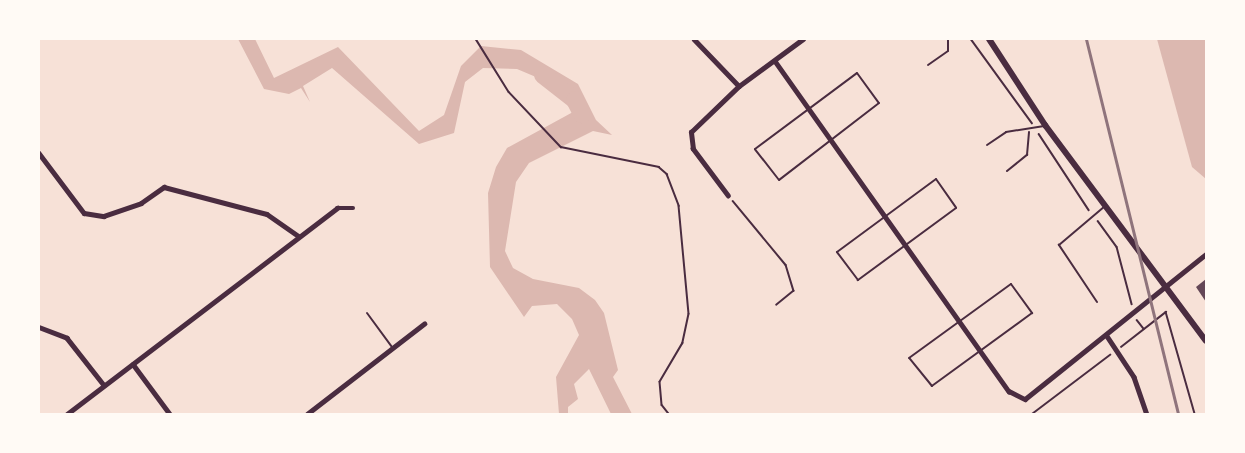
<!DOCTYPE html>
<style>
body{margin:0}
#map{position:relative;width:1245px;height:453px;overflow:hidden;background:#f7e1d7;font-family:Georgia,serif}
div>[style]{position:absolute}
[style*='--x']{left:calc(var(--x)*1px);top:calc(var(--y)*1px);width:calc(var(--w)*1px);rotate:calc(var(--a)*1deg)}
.water>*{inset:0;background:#dcb8b0}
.river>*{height:18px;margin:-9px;padding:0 9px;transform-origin:9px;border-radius:9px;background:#dcb8b0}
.building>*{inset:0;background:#644757}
.path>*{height:1.5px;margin:-0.75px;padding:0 0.75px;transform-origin:0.75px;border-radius:0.75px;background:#4a2c40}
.service>*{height:2px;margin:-1px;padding:0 1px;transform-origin:1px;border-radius:1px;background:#4a2c40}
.minor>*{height:4.5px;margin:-2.25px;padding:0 2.25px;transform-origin:2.25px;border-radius:2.25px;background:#4a2c40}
.tertiary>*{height:6px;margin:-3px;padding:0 3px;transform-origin:3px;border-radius:3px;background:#4a2c40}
.rail>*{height:3px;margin:-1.5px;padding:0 1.5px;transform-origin:1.5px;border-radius:1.5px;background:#8f747c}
span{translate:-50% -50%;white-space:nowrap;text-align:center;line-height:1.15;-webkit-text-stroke:4.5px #fffaf5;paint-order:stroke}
.frame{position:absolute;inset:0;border:40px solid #fffaf5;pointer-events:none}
</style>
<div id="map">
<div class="water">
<div style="clip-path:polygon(238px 39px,255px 39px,274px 78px,338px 47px,419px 131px,444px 115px,461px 66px,481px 46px,521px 50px,578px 84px,596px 120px,612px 135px,593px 131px,529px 163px,516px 182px,505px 251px,513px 268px,533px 279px,579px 288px,595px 300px,604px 313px,618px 370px,613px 377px,632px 414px,611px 414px,589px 369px,574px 384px,578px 399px,568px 407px,568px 414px,559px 414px,556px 377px,579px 335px,572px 319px,557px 304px,532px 306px,524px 317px,490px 267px,488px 193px,496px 167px,507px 148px,573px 112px,575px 100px,562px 88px,517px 69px,483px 68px,465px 82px,454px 133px,419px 144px,332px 68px,303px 86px,310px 102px,301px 88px,289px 94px,264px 89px)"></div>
<div style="clip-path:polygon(1157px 39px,1206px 39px,1206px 179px,1192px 167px)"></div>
</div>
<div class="river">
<div style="--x:543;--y:75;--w:41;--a:38"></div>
<div style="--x:575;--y:100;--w:16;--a:63"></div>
</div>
<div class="building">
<div style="clip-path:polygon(1206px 279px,1206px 302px,1196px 287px)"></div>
</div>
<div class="path">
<div style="--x:476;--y:39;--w:62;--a:58.1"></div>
<div style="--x:509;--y:92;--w:76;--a:46.6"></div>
<div style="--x:561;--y:147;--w:100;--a:11.5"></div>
<div style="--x:659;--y:167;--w:11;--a:41"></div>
<div style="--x:667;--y:174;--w:34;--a:69"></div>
<div style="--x:679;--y:206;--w:108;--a:84.7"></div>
<div style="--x:689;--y:314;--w:30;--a:102"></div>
<div style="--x:683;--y:343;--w:45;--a:120.5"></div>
<div style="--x:660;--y:382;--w:23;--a:85"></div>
<div style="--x:662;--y:405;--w:11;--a:52"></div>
<div style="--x:971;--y:39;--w:104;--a:54"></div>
<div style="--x:1039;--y:134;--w:91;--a:56.7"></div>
<div style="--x:733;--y:201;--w:83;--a:50.4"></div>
<div style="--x:786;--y:265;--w:27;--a:73"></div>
<div style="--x:794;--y:291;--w:22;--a:141"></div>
<div style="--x:1098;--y:221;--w:32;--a:54"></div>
<div style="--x:1117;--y:247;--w:59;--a:75.3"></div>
<div style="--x:1137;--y:320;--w:11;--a:52"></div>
<div style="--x:1121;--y:347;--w:57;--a:-37.9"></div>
<div style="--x:1166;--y:312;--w:106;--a:74.1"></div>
<div style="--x:1032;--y:414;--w:98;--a:-37.1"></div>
</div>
<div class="service">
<div style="--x:928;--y:65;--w:24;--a:-35"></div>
<div style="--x:948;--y:51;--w:12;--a:-90"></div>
<div style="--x:857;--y:73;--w:37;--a:54"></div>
<div style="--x:879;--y:103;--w:126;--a:142.4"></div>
<div style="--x:779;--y:180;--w:39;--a:-128"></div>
<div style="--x:755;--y:149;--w:127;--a:-36.7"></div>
<div style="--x:987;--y:145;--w:23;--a:-34"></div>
<div style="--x:1006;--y:132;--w:37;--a:-9"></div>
<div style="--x:1007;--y:171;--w:26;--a:-39"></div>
<div style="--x:1027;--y:155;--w:23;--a:-85"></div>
<div style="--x:936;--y:179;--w:35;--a:55"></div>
<div style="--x:956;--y:208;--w:122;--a:143.7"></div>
<div style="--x:858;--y:280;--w:35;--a:-127"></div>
<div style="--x:837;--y:252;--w:123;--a:-36.4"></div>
<div style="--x:1011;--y:284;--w:36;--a:54"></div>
<div style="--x:1032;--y:313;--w:124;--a:143.9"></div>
<div style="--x:932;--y:386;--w:36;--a:-129"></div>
<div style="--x:909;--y:358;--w:126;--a:-36"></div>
<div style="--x:1097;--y:302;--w:69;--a:-123.7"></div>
<div style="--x:1059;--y:245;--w:60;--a:-40.3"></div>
<div style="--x:367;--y:313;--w:42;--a:53.7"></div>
</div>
<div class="minor">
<div style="--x:694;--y:39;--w:65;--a:46.2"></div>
<div style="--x:775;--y:61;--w:405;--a:54.7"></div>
<div style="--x:1009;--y:391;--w:18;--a:27"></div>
<div style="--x:1025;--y:399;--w:232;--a:-38.7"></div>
<div style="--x:39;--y:153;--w:75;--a:53.1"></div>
<div style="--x:84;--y:213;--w:20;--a:9"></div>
<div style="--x:104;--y:216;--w:39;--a:-19"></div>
<div style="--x:141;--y:203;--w:28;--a:-35"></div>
<div style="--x:164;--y:187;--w:106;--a:14.7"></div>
<div style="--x:267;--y:214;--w:38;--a:35"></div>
<div style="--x:728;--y:196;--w:59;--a:-126.7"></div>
<div style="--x:693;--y:149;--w:17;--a:-97"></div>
<div style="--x:691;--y:132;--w:66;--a:-43.8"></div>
<div style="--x:739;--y:86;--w:79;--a:-36.3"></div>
<div style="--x:39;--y:327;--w:30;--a:21"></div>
<div style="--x:67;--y:338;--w:60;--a:51.8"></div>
<div style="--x:1107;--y:336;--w:49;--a:56.6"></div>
<div style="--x:1134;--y:377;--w:39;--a:71"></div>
<div style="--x:133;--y:364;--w:62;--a:53.5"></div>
<div style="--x:67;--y:414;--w:340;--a:-37.3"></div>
<div style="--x:337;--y:208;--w:16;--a:0"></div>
<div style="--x:307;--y:414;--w:148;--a:-37.6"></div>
</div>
<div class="tertiary">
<div style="--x:989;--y:39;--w:103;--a:56.9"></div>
<div style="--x:1045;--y:125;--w:269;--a:53.3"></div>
</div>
<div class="rail">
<div style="--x:1086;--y:39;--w:386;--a:76.2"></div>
</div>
<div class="frame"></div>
</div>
